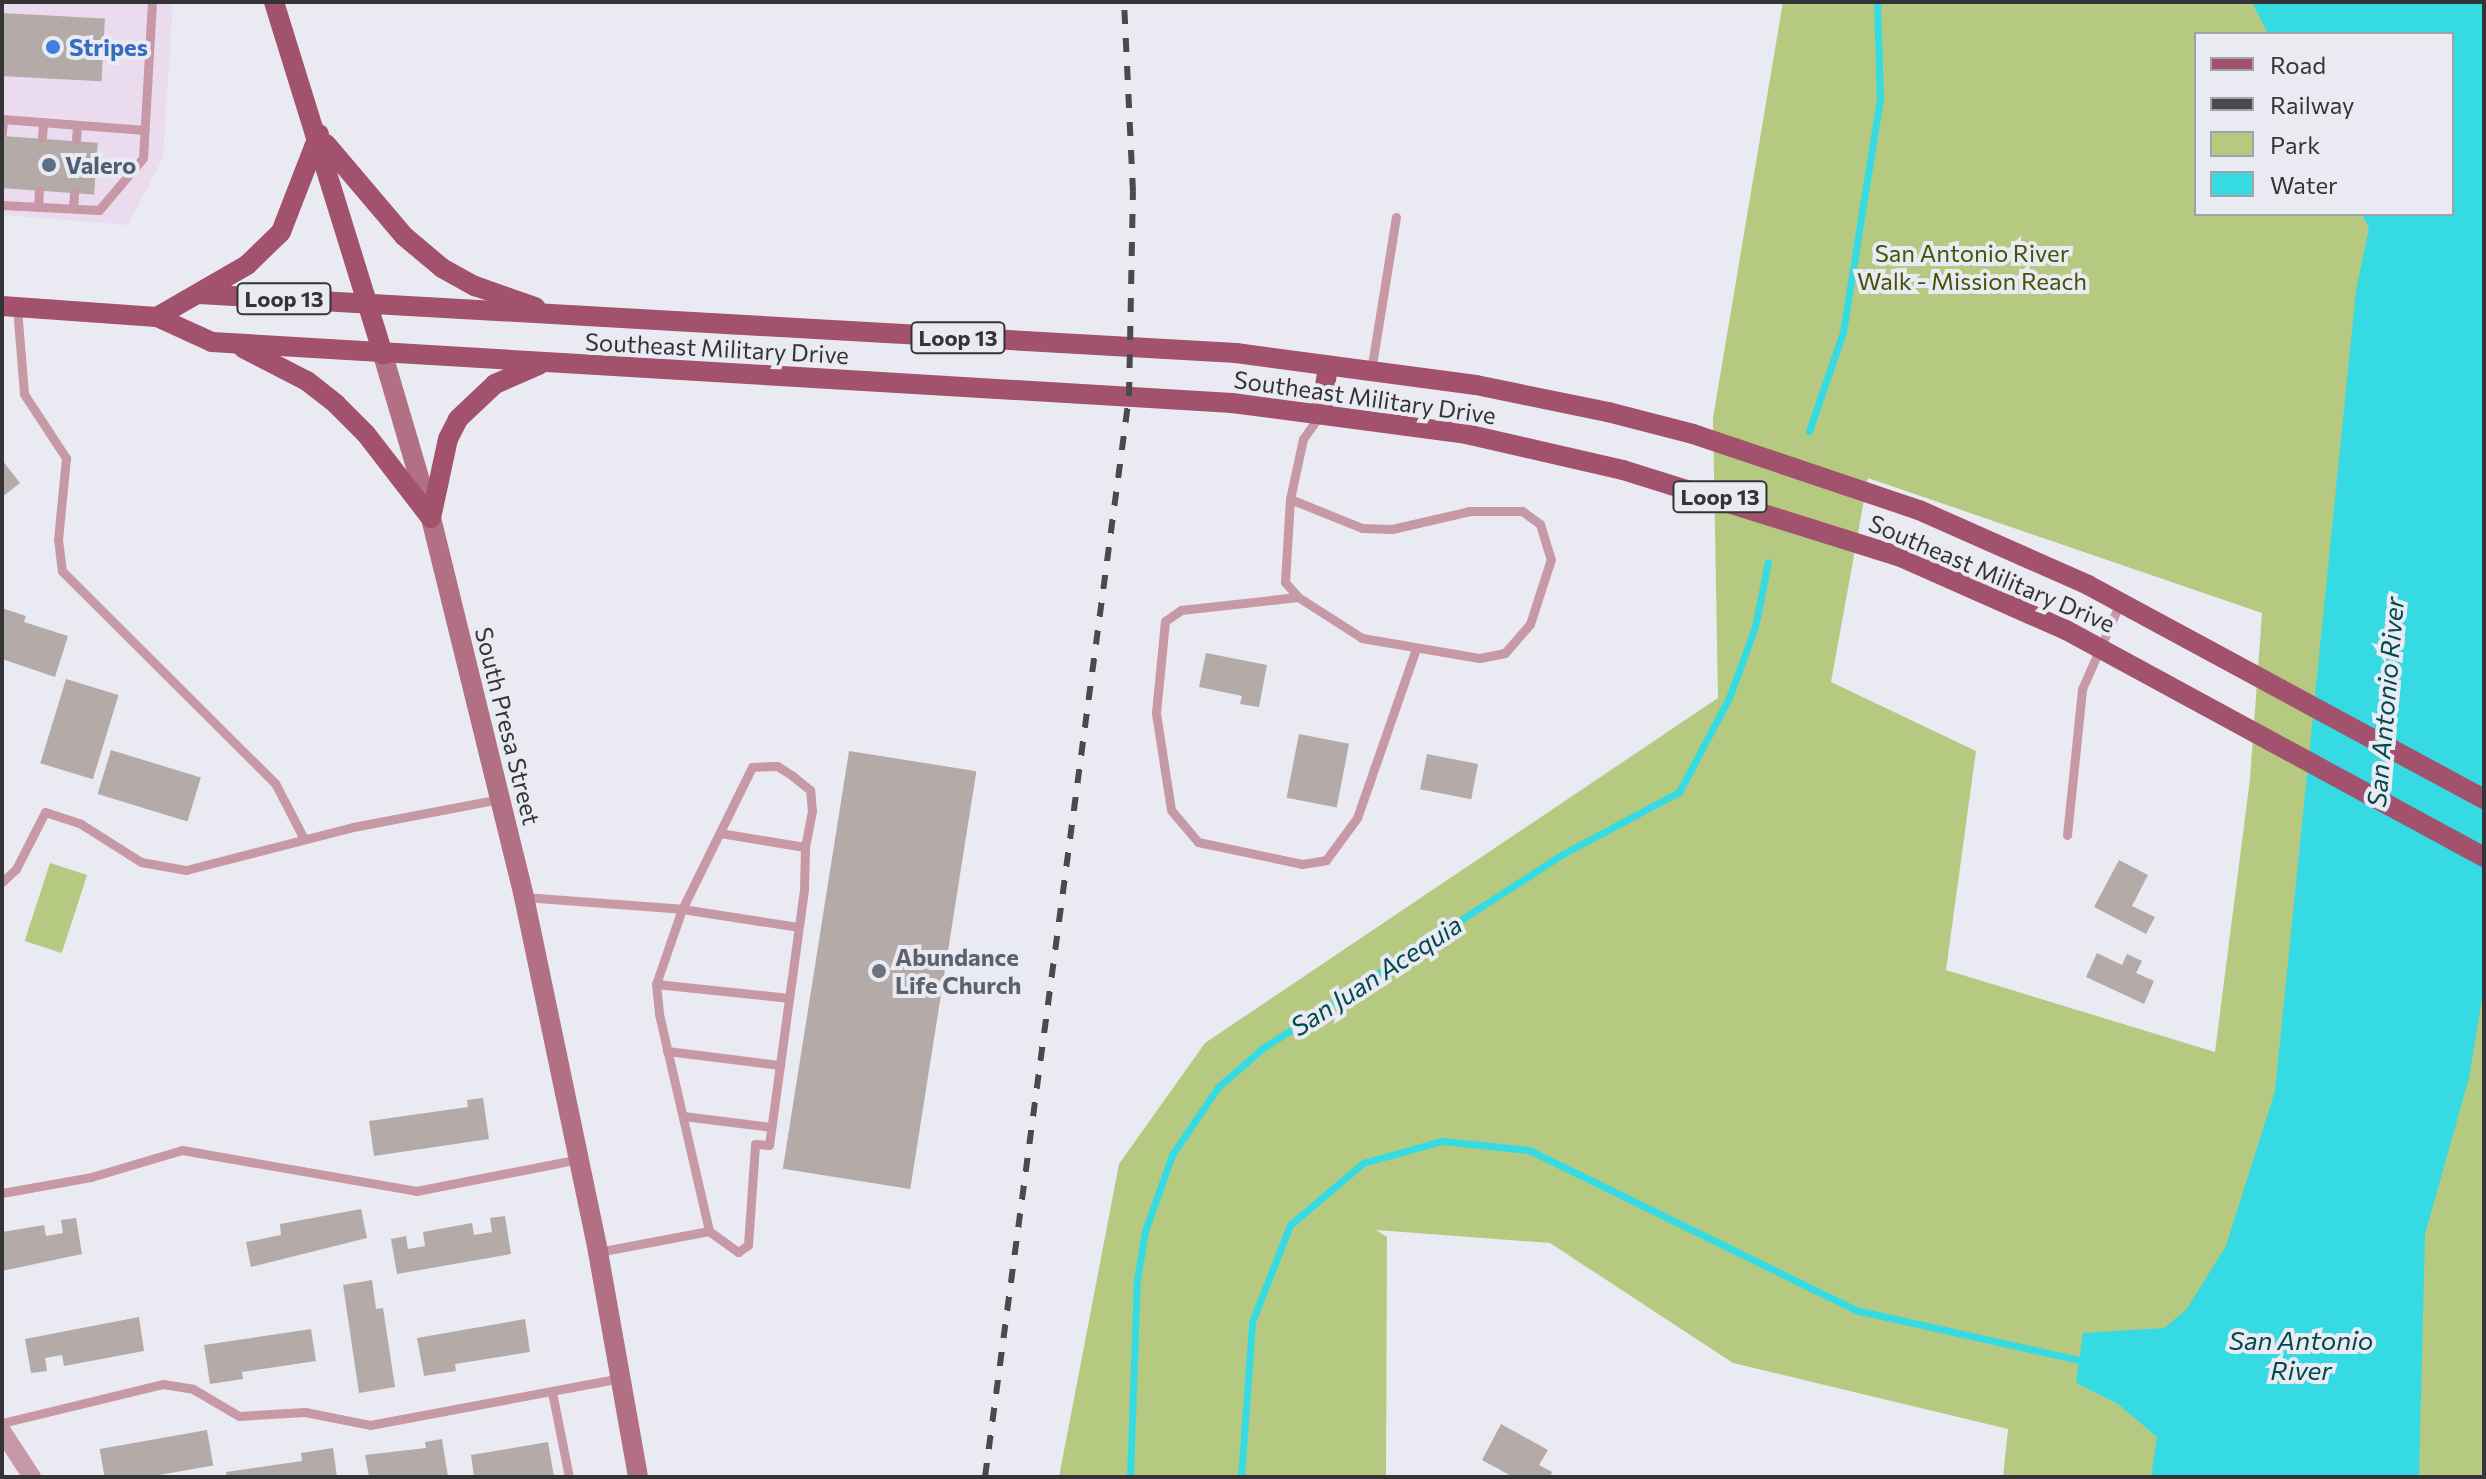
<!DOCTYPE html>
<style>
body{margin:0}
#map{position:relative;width:2486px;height:1479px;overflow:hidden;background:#eaeaf3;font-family:Commissioner,sans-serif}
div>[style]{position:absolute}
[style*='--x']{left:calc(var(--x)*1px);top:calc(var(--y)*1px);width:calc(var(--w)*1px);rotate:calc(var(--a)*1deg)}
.commercial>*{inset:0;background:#ebdbee}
.green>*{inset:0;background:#b6c981;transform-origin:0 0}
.water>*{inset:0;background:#35dae2}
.stream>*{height:7px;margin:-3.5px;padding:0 3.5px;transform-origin:3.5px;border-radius:3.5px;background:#35dae2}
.building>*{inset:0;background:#b4aba9;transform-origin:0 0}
.service>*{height:9px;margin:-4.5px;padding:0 4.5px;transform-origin:4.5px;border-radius:4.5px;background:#c799a6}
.minor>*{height:18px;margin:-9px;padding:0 9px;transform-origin:9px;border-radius:9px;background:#c799a6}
.secondary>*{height:20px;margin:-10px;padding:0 10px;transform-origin:10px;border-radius:10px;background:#b27084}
.primary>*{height:20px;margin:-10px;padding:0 10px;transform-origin:10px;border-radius:10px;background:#a2526d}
.rail>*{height:6px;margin-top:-3px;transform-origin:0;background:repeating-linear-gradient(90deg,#4a4a4e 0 14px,transparent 0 28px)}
.dots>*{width:22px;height:22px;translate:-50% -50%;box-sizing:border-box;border:4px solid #eaeaf3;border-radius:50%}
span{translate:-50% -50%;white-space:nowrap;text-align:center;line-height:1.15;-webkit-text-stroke:8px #eaeaf3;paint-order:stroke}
.shield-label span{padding:2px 6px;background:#eaeaf3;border:2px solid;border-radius:6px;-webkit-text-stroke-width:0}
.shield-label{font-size:22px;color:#343437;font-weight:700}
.shop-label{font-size:24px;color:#366cbe;font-weight:700}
.left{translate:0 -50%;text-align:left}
.service-label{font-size:24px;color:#4e5e75;font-weight:700}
.park-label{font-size:24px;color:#445307}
.street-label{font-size:24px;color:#343437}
.worship-label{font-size:24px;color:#5b616d;font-weight:700}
.water-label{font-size:26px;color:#004a4d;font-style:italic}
.frame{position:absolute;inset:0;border:4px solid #343437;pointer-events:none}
.legend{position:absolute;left:2194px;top:32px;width:260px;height:184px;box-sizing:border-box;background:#eaeaf3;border:2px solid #a1a1a8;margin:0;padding:10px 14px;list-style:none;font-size:24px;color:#343437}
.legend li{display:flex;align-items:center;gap:16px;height:40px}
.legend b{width:40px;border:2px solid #a1a1a8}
</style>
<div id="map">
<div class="commercial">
<div style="clip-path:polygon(2px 2px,173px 2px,163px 158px,128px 225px,2px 215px)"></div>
</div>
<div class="green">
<div style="clip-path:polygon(evenodd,1783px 2px,2484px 2px,2484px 1477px,2003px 1477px,2008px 1429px,1733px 1363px,1550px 1243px,1376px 1230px,1387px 1237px,1386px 1477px,1059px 1477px,1119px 1164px,1205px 1043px,1718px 698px,1713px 418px,1783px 2px,2196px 34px,2452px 34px,2452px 214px,2196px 214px,2196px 34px,1783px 2px,1868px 478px,2262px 613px,2250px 779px,2215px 1052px,1946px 970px,1976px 751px,1831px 682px,1868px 478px)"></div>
<div style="left:50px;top:863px;width:39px;height:82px;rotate:18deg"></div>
</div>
<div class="water">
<div style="clip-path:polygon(2252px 2px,2484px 2px,2484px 986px,2469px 1078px,2425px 1234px,2419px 1477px,2151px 1477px,2157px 1437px,2118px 1404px,2076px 1383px,2083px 1333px,2164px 1328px,2186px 1310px,2226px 1246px,2275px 1091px,2356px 291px,2369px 228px,2362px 214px,2452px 214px,2452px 34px,2268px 34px)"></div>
</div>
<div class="stream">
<div style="--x:1809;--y:431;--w:105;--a:-71"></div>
<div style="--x:1843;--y:332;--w:237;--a:-81"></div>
<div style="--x:1880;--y:98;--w:96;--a:-91.8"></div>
<div style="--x:1130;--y:1477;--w:197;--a:-88"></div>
<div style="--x:1137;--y:1280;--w:50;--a:-80.7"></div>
<div style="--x:1145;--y:1231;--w:81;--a:-70.4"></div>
<div style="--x:1172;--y:1155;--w:82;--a:-55.9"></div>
<div style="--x:1218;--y:1087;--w:60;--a:-40.9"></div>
<div style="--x:1263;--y:1048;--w:355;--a:-32.9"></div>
<div style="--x:1561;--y:855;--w:134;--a:-28.1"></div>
<div style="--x:1679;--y:792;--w:106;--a:-62"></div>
<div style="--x:1729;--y:698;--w:76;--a:-69.9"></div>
<div style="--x:1755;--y:627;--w:66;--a:-78.7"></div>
<div style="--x:1241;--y:1477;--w:155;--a:-85.9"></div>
<div style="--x:1252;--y:1322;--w:104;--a:-68.6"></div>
<div style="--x:1290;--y:1225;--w:96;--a:-40.3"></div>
<div style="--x:1363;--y:1163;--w:82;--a:-15.6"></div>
<div style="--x:1442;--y:1141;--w:87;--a:5.9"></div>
<div style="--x:1529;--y:1150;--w:363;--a:26.1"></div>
<div style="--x:1855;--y:1310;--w:238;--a:12.6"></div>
</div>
<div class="building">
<div style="left:2px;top:13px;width:103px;height:63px;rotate:3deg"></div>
<div style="left:2px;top:136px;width:96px;height:52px;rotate:4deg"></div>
<div style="clip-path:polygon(2px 460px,20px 483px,2px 497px)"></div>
<div style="clip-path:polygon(2px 608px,26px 616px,24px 622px,68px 636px,55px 677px,2px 659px)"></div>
<div style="clip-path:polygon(1206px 653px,1267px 665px,1259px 707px,1240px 704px,1242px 696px,1199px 687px)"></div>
<div style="left:66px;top:679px;width:55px;height:88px;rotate:17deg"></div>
<div style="left:1299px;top:734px;width:51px;height:65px;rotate:11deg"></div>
<div style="left:111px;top:750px;width:94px;height:46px;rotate:17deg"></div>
<div style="left:849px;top:751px;width:129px;height:423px;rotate:9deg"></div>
<div style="left:1427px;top:754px;width:52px;height:36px;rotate:11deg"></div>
<div style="clip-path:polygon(2119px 860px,2148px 875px,2132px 906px,2155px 917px,2146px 934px,2094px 907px)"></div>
<div style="clip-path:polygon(2097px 953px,2122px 965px,2127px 954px,2142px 961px,2136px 973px,2154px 981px,2144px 1004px,2086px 977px)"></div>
<div style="clip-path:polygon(483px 1098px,489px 1139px,374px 1156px,369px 1121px,468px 1107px,467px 1100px)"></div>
<div style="clip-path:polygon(361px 1209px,367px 1238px,251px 1267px,246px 1242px,281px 1235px,280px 1224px)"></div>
<div style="clip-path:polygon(505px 1216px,511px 1254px,397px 1274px,391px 1239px,406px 1236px,408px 1249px,425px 1246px,423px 1232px,472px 1223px,474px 1235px,492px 1232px,490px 1218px)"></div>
<div style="clip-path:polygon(76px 1218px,82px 1254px,2px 1271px,2px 1232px,44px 1225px,46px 1236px,63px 1233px,61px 1220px)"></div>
<div style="clip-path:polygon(372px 1280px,376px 1309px,383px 1308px,395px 1387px,359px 1393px,343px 1285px)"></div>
<div style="clip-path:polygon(139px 1317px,144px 1351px,64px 1366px,62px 1355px,45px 1358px,47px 1371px,31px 1373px,25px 1339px)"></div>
<div style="clip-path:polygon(525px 1319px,530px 1352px,455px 1364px,456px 1371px,424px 1376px,417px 1338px)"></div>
<div style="clip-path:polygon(311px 1329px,316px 1361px,242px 1372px,243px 1379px,210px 1384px,204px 1345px)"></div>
<div style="clip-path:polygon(1501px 1424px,1548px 1450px,1539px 1465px,1552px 1472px,1550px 1477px,1513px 1477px,1482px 1460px)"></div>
<div style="left:207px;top:1430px;width:36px;height:109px;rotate:80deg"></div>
<div style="clip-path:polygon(442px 1439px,448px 1477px,369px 1477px,365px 1455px,426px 1448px,425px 1442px)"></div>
<div style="clip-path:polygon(548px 1442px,554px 1477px,474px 1477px,471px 1455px)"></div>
<div style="clip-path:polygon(333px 1448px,337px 1477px,227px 1477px,226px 1472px,302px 1461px,301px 1453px)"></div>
</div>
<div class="service">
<div style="--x:2;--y:119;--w:143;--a:4.4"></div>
<div style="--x:2;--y:133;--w:14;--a:-86"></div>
<div style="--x:42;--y:138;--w:16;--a:-86"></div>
<div style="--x:76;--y:140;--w:15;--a:-86"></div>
<div style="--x:2;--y:205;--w:97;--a:3"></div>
<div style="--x:99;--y:210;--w:68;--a:-49.8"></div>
<div style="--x:143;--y:158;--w:156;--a:-86.7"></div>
<div style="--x:38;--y:207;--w:17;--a:-87"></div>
<div style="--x:73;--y:208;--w:16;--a:-86"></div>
<div style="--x:17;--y:308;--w:86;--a:85.3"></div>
<div style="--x:24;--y:394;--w:77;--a:56.7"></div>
<div style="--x:66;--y:458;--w:81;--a:95.6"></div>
<div style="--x:58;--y:539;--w:32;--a:83"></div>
<div style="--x:62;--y:571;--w:301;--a:44.9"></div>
<div style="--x:275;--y:783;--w:63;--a:62.6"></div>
<div style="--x:1371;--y:371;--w:156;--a:-80.8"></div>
<div style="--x:1290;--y:499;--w:78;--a:21.9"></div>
<div style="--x:1362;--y:528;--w:30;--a:2"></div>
<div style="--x:1392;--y:529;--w:80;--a:-13"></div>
<div style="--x:1470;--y:511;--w:52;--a:0"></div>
<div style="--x:1522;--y:511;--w:22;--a:36"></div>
<div style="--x:1540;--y:524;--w:37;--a:73"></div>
<div style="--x:1551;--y:559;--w:68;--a:107.9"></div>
<div style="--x:1530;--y:624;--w:38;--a:131"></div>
<div style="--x:1505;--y:653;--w:26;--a:169"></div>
<div style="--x:1479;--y:658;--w:119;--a:-170.3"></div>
<div style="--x:1362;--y:638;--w:76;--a:-147.4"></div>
<div style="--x:1298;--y:597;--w:20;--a:-131"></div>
<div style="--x:1285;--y:582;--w:83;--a:-86.6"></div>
<div style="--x:1290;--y:499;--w:61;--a:-77.8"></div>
<div style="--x:1303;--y:439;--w:28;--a:-55"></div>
<div style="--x:1298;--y:597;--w:118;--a:173.7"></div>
<div style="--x:1181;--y:610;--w:19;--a:145"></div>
<div style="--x:1165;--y:621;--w:92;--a:95.6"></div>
<div style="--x:1156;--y:713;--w:98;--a:81.2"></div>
<div style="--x:1171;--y:810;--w:42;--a:49.8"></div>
<div style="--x:1198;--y:842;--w:106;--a:11.9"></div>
<div style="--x:1302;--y:864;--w:24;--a:-9"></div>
<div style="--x:1326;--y:860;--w:52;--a:-53.6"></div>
<div style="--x:1357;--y:818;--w:177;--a:-70.8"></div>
<div style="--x:720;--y:833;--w:86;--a:9.4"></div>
<div style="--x:2067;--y:835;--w:147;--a:-84.1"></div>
<div style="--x:2082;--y:689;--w:94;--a:-66.2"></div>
<div style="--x:2;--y:882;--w:19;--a:-43"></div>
<div style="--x:16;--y:869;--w:64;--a:-63"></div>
<div style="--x:45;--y:812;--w:38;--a:18"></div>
<div style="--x:81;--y:824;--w:71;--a:32.3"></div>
<div style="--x:141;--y:862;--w:46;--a:10.1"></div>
<div style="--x:186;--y:870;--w:172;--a:-14.4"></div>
<div style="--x:353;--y:827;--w:150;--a:-10.8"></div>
<div style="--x:524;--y:897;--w:158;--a:4.3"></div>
<div style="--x:682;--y:909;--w:79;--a:109.1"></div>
<div style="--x:656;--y:984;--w:30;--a:84"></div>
<div style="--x:659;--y:1014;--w:223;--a:77"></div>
<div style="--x:709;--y:1231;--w:113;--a:169.3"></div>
<div style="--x:656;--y:984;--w:134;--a:6"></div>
<div style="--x:667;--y:1051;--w:114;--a:7.1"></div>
<div style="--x:683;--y:1116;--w:89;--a:7.1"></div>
<div style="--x:2;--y:1193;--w:90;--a:-10.2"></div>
<div style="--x:91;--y:1177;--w:95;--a:-16.5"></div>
<div style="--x:182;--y:1150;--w:238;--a:9.9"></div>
<div style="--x:416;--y:1191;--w:166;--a:-11.1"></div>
<div style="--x:709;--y:1231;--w:36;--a:36"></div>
<div style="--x:738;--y:1252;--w:12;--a:-35"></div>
<div style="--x:748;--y:1245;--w:101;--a:-86"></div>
<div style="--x:755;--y:1144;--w:14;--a:4"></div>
<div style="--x:769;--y:1145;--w:258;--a:-82.2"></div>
<div style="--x:804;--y:889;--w:42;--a:-88.6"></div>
<div style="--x:805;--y:847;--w:37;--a:-79"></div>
<div style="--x:812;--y:811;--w:21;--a:-95"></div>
<div style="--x:810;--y:790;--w:22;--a:-141"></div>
<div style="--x:793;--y:776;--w:19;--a:-148"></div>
<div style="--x:777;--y:766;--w:25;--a:178"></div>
<div style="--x:752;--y:767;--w:158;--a:116.2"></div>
<div style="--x:682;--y:909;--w:117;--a:8.8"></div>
<div style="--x:552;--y:1392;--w:87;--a:78.7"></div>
<div style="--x:2;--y:1423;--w:166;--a:-13.6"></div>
<div style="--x:163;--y:1384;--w:30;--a:9"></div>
<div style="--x:193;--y:1389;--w:53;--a:30.4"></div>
<div style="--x:239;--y:1416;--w:66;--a:-3.5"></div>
<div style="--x:305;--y:1412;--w:66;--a:11.3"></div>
<div style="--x:370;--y:1425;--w:254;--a:-10.6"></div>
</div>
<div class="minor">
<div style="--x:2;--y:1431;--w:55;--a:56.9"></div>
</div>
<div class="secondary">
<div style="--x:383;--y:355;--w:170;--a:73.6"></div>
<div style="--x:431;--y:518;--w:390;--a:76.2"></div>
<div style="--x:524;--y:897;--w:363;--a:78.2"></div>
<div style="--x:598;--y:1252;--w:229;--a:79.9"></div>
</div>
<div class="primary">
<div style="--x:274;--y:2;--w:369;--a:72.8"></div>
<div style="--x:326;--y:144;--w:121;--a:49.7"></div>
<div style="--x:404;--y:236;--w:50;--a:40.1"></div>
<div style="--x:442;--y:268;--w:38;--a:29"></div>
<div style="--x:475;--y:286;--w:64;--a:19.3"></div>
<div style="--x:198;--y:294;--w:1040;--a:3.25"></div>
<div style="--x:1236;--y:353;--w:242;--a:7.6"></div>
<div style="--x:1476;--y:385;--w:135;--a:11.6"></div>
<div style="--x:1608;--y:412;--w:88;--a:14.5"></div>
<div style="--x:1693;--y:434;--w:238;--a:18.6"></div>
<div style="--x:1919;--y:510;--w:185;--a:23.9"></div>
<div style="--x:2088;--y:585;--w:450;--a:28.4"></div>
<div style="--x:2;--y:306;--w:155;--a:4.1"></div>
<div style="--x:157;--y:317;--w:60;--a:24.4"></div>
<div style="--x:212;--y:342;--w:1022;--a:3.42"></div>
<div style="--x:1232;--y:403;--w:236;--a:7.5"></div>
<div style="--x:1466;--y:434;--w:161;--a:12.9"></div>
<div style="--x:1623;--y:470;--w:291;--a:17.4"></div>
<div style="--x:1901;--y:557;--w:180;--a:23.9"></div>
<div style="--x:2066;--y:630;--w:476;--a:28.5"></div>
<div style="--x:157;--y:317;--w:104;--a:-30"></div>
<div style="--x:247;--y:265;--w:47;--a:-44.1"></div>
<div style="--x:281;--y:232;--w:105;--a:-68.8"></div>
<div style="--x:243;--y:348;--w:72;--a:27.3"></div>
<div style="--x:307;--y:381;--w:37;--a:38"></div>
<div style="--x:336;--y:404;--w:42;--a:45"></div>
<div style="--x:366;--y:434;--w:106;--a:52.3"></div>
<div style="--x:1321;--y:413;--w:48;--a:-81.5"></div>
<div style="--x:431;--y:518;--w:81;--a:-77.9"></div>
<div style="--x:448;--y:439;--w:22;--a:-63"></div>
<div style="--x:458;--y:419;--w:51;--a:-43.4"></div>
<div style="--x:495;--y:384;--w:48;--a:-23.4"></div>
</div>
<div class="rail">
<div style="--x:985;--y:1477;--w:1091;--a:-82.41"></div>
<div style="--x:1129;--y:396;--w:204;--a:-88.9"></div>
<div style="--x:1133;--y:192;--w:190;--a:-92.7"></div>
</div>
<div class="dots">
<div style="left:53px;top:47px;background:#3f7fe0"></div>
<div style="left:49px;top:165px;background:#5c6f8a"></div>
<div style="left:879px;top:971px;background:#6b7280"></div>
</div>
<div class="shield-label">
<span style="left:284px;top:299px">Loop 13</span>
<span style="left:958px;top:338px">Loop 13</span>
<span style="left:1720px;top:497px">Loop 13</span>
</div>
<div class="shop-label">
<span class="left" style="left:69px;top:47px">Stripes</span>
</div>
<div class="service-label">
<span class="left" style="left:65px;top:165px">Valero</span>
</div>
<div class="park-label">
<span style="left:1972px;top:267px">San Antonio River<br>Walk - Mission Reach</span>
</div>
<div class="street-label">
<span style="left:717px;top:348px;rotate:3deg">Southeast Military Drive</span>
<span style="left:1365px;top:397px;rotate:8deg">Southeast Military Drive</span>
<span style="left:1992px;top:573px;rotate:23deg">Southeast Military Drive</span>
<span style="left:508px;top:726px;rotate:76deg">South Presa Street</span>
</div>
<div class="worship-label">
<span class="left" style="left:895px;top:971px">Abundance<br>Life Church</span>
</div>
<div class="water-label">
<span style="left:2385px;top:702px;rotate:-85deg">San Antonio River</span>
<span style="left:1376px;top:975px;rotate:-33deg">San Juan Acequia</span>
<span style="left:2301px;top:1355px">San Antonio<br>River</span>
</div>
<div class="frame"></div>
<ul class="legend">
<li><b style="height:10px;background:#a2526d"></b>Road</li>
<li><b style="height:10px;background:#4a4a4e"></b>Railway</li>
<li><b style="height:22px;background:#b6c981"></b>Park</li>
<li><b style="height:22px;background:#35dae2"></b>Water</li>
</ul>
</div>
